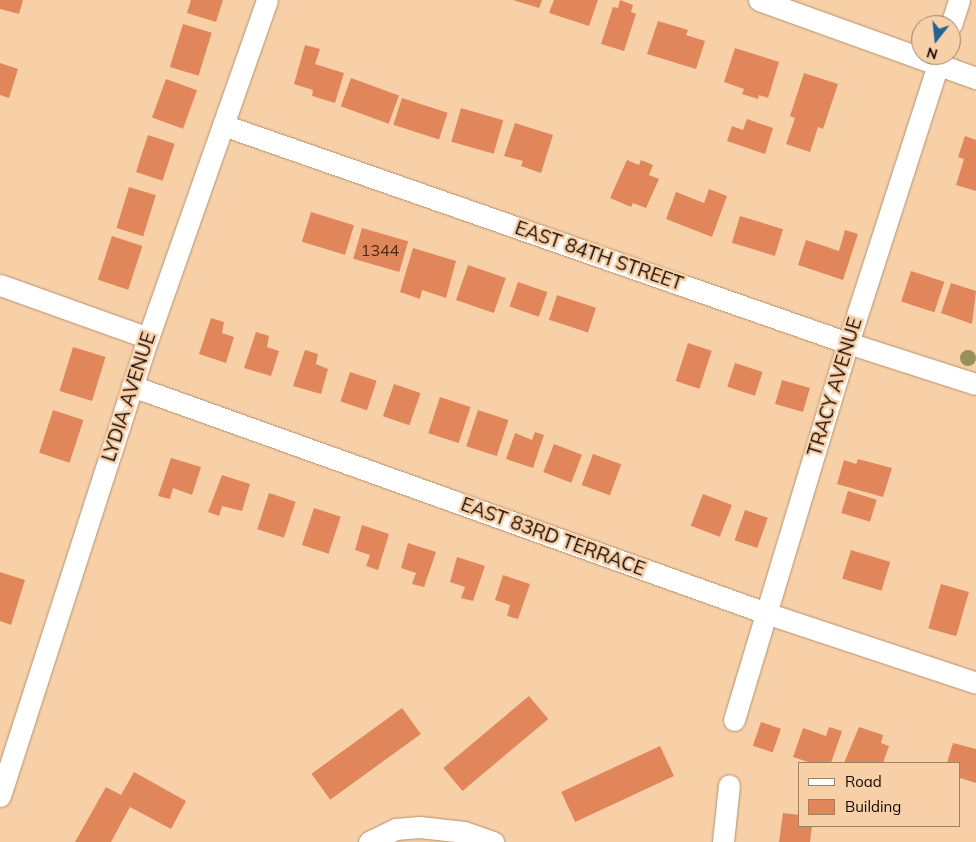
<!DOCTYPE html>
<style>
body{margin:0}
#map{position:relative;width:976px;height:842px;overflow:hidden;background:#f8d0a8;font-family:Mulish,sans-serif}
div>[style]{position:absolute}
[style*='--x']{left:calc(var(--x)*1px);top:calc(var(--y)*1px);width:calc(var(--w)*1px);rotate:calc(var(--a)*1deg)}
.building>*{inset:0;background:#e0865a;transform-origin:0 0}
.roads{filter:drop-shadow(0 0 1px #b7916b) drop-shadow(0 0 1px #b7916b)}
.minor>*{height:21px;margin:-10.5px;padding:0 10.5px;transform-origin:10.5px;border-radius:10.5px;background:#fff}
.trees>*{width:16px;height:16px;margin:-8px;border-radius:50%;background:#96905b}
span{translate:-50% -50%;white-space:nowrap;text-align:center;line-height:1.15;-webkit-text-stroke:5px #f8d0a8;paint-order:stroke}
.number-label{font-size:16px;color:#482816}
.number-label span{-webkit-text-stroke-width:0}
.street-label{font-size:19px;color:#150800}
.legend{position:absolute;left:798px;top:762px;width:162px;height:65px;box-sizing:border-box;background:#f8d0a8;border:1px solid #9d8065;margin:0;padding:6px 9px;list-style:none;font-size:15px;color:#150800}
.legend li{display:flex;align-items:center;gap:10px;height:25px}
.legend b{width:25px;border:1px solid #9d8065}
.north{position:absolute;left:911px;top:15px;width:50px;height:50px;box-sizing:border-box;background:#f8d0a8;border:1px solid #9d8065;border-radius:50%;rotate:196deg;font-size:14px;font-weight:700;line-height:20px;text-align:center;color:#150800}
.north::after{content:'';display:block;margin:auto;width:18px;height:22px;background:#1f6498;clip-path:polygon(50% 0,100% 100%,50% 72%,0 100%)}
</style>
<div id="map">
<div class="building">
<div style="clip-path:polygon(0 0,23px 0,19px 14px,0 9px)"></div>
<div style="clip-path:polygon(191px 0,223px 0,216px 22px,187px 13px)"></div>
<div style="clip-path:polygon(513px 0,542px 0,539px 8px)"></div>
<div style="clip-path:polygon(554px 0,598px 0,589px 26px,549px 13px)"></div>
<div style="clip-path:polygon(620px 0,633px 5px,631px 12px,636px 14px,624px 51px,601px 44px,613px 7px,618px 8px)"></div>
<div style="clip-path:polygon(658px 21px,688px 30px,686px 35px,705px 41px,696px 69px,647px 54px)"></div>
<div style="left:183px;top:24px;width:30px;height:45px;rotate:17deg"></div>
<div style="clip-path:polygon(305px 45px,320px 49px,315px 64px,344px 73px,335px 103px,312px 96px,313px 90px,294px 84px)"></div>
<div style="clip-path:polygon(735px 48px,779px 62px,768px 98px,759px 95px,758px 99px,742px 94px,744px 89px,724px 82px)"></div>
<div style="clip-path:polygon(0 63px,18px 69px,9px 98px,0 95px)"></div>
<div style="clip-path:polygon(804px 73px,838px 84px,823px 129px,818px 127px,810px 152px,786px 144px,795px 118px,790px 116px)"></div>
<div style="left:351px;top:78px;width:51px;height:30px;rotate:20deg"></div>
<div style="left:166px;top:79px;width:33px;height:41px;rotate:20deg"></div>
<div style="left:402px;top:98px;width:48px;height:28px;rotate:18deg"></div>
<div style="left:461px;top:108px;width:44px;height:35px;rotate:16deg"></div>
<div style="clip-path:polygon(747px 119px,773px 128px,765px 154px,727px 141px,732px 126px,743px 130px)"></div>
<div style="clip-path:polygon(515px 123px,553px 135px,541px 173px,521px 166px,523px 161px,504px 156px)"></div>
<div style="left:148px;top:135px;width:28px;height:39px;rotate:18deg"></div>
<div style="clip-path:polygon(965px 136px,976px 140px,976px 191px,956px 185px,964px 159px,958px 157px)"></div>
<div style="clip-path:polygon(627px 160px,639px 165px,641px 160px,653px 165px,649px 175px,659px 179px,646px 208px,633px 203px,631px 207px,610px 198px)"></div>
<div style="left:129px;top:187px;width:28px;height:43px;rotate:17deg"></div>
<div style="clip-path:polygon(709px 189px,727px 196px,712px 237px,666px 219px,676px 192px,704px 203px)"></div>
<div style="left:311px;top:212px;width:45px;height:31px;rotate:17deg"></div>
<div style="left:740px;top:216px;width:45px;height:28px;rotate:17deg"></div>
<div style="left:362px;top:228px;width:48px;height:32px;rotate:16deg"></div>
<div style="clip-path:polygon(845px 230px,858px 234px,843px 280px,798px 265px,806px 240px,839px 251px)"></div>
<div style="left:112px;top:236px;width:32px;height:46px;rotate:18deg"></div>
<div style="clip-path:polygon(413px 248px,456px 261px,446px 298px,422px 290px,420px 299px,400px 292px)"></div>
<div style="left:468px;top:265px;width:40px;height:37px;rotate:19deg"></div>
<div style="left:911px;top:271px;width:35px;height:32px;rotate:18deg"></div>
<div style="left:518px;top:282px;width:31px;height:26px;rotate:19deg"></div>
<div style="clip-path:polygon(951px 283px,976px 291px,972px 324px,941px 313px)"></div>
<div style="left:557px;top:295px;width:41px;height:26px;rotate:18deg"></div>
<div style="clip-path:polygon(211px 318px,224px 322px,222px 333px,234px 337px,226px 363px,199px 354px)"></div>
<div style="clip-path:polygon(256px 332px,269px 336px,267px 347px,279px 351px,271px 376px,244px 368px)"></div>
<div style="left:688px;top:343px;width:25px;height:40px;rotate:18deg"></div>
<div style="left:73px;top:347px;width:34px;height:46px;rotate:17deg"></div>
<div style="clip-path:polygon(305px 350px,318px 354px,316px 364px,328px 369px,321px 394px,293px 386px)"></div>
<div style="left:735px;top:363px;width:29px;height:25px;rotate:18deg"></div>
<div style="left:350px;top:372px;width:28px;height:31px;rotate:18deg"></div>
<div style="left:782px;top:380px;width:29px;height:25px;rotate:16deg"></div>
<div style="left:394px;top:384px;width:28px;height:34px;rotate:19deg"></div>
<div style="left:440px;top:397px;width:32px;height:38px;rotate:18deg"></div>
<div style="left:53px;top:410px;width:32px;height:45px;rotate:18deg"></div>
<div style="left:478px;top:410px;width:32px;height:38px;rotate:18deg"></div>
<div style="clip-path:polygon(535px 432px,544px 435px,533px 468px,506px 459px,515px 433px,532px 440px)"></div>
<div style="left:554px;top:444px;width:30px;height:30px;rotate:21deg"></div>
<div style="left:593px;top:454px;width:30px;height:33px;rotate:20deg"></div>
<div style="clip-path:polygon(171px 458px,201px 467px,192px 495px,173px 488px,170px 499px,158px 496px)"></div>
<div style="clip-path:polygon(858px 459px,892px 468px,883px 497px,837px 484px,844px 460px,856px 464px)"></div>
<div style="clip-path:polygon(222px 475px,250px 484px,242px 511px,222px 506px,219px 516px,208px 512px)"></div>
<div style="left:848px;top:491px;width:30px;height:23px;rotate:17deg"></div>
<div style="left:269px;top:493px;width:28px;height:38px;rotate:18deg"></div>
<div style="left:703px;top:494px;width:31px;height:34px;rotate:21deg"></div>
<div style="left:314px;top:508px;width:28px;height:39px;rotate:18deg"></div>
<div style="left:745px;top:510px;width:24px;height:32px;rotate:19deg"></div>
<div style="clip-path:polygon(362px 525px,389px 534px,378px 570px,366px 566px,370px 555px,355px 550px)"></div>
<div style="clip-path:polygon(408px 543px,436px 552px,424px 587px,412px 584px,416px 573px,401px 568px)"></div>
<div style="left:851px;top:550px;width:41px;height:30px;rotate:17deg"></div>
<div style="clip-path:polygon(457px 557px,485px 566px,473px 601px,461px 598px,465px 587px,450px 582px)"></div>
<div style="clip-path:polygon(0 572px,25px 580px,11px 625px,0 621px)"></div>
<div style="clip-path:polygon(503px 575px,530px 584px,518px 619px,507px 616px,510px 605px,495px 600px)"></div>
<div style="left:941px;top:584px;width:29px;height:46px;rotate:16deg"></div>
<div style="left:529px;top:696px;width:30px;height:112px;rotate:50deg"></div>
<div style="left:402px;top:708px;width:32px;height:112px;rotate:54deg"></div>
<div style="left:761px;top:722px;width:21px;height:25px;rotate:19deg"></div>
<div style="clip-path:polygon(829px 727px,842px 731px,831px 763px,811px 763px,793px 757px,803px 728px,826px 736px)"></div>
<div style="clip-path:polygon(859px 727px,883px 735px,881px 743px,889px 746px,883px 763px,844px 763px)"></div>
<div style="clip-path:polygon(953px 743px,976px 749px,976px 783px,960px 778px,960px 763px,947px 763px)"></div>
<div style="left:660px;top:746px;width:33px;height:109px;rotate:65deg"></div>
<div style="clip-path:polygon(134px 772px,186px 801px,171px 829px,130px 807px,111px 842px,75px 842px,106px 787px,121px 795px)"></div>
<div style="clip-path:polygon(783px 813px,800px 815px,800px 826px,812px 826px,810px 842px,779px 842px)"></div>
</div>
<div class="roads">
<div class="minor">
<div style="--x:759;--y:0;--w:231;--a:19.8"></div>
<div style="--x:951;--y:25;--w:26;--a:-72"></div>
<div style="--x:223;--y:125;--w:662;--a:19.23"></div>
<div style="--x:848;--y:343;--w:134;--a:17.8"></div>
<div style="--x:0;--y:285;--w:157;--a:19.7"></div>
<div style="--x:132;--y:386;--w:673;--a:19.7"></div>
<div style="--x:766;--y:613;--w:221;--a:18.4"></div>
<div style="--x:734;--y:720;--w:394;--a:-73.2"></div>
<div style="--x:848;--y:343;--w:303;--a:-72.1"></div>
<div style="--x:0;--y:796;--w:481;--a:-72.1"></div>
<div style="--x:148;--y:338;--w:358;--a:-70.6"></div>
<div style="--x:369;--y:842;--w:30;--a:-26"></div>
<div style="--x:396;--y:829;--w:23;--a:-5"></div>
<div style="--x:419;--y:827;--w:45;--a:6.3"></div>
<div style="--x:464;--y:832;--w:31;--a:19"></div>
<div style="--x:723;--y:842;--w:57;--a:-84"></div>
</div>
</div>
<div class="trees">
<div style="left:968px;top:358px"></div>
</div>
<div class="number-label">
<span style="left:380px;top:250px">1344</span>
</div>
<div class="street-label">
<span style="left:599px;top:256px;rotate:19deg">EAST 84TH STREET</span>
<span style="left:835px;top:387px;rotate:-73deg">TRACY AVENUE</span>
<span style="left:129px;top:397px;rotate:-72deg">LYDIA AVENUE</span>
<span style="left:553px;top:537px;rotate:20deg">EAST 83RD TERRACE</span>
</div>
<ul class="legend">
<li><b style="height:6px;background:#fff"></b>Road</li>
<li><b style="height:14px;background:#e0865a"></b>Building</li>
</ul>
<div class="north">N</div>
</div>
